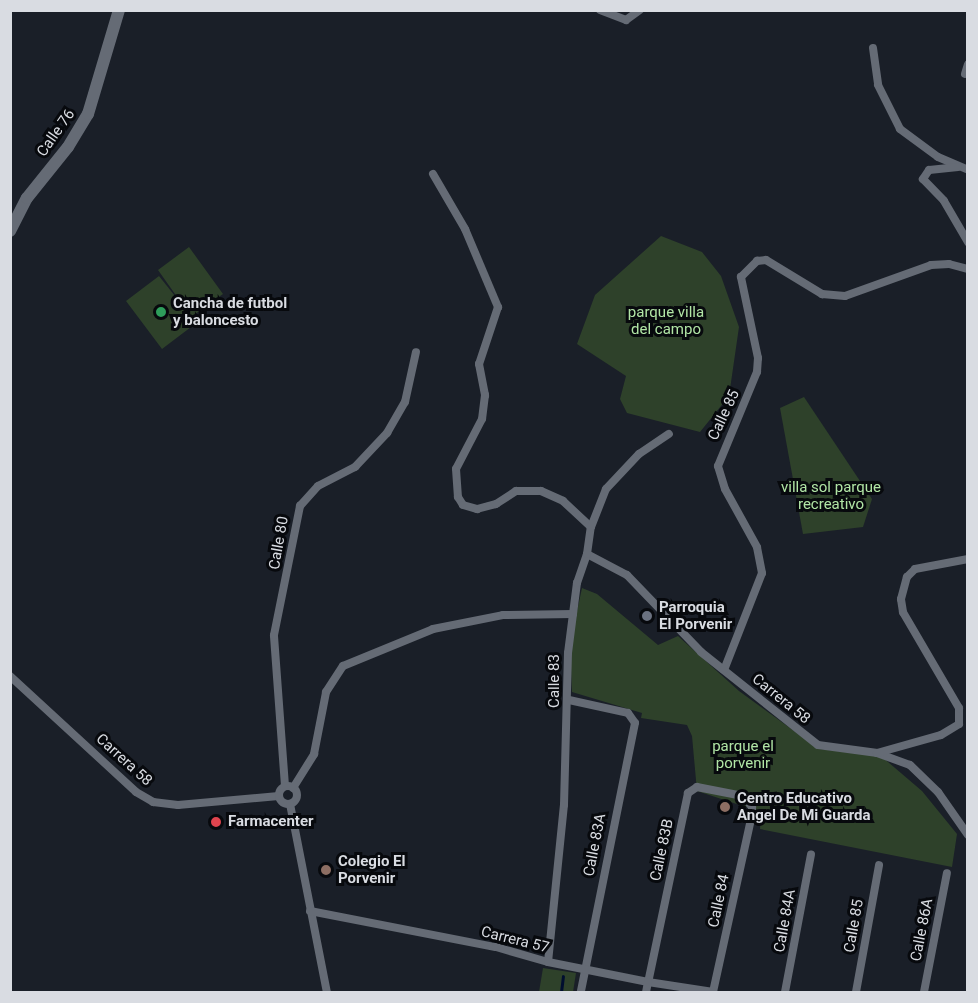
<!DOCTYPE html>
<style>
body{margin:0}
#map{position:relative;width:978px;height:1003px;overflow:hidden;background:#1a1f28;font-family:Roboto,sans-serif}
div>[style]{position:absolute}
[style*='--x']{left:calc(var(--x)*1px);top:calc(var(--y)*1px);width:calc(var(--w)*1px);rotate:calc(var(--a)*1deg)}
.green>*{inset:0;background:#2e412a}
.stream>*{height:3px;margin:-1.5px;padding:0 1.5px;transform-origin:1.5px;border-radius:1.5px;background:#000e2f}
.street>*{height:8px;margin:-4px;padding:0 4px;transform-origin:4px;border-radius:4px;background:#656b75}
.street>.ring{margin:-4px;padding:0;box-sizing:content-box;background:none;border:8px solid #656b75;border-radius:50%}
.secondary>*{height:12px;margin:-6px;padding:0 6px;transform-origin:6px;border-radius:6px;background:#656b75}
.dots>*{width:16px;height:16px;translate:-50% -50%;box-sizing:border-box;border:3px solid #07090d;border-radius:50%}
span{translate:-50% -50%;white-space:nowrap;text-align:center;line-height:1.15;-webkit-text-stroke:6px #07090d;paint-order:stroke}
.street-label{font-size:15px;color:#d9dce2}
.poi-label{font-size:15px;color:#d9dce2;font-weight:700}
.left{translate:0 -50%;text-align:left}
.park-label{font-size:15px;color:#b1e5a5}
.frame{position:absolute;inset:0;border:12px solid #d9dce2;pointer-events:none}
</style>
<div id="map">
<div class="green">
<div style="clip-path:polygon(661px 236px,702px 252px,721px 276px,739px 327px,729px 396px,700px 432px,627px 413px,620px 399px,626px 376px,577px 344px,595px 295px)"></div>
<div style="clip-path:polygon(189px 247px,223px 294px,191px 317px,195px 324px,162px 349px,126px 301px,159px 276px,187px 311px,158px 270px)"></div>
<div style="clip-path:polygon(804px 397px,872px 499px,863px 527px,803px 534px,780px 408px)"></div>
<div style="clip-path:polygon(582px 588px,597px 594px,658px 645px,678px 636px,739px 691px,819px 749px,881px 756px,922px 791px,957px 834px,952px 867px,760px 829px,761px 812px,697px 791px,692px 736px,687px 725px,641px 718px,642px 713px,572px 692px,570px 644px)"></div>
<div style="clip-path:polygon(543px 968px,576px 973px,573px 992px,539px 992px)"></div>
</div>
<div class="stream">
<div style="--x:561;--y:992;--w:16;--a:-83"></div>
</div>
<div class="street">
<div style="--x:600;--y:10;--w:28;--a:21"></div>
<div style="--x:626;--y:20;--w:17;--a:-36"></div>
<div style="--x:873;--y:48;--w:37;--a:82"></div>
<div style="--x:878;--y:85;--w:49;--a:63.4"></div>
<div style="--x:900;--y:129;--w:47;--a:36.4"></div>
<div style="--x:938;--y:157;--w:33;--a:23"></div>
<div style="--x:965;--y:74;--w:10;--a:-73"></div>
<div style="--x:958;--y:167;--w:29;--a:174"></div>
<div style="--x:929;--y:170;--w:11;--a:124"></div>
<div style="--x:923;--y:179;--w:30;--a:46"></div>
<div style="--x:944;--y:201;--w:48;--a:59.7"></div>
<div style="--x:433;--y:174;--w:64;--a:59.8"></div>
<div style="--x:465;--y:229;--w:85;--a:67.1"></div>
<div style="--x:498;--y:307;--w:60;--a:108.4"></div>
<div style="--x:479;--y:364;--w:32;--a:79"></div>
<div style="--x:485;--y:395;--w:24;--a:97"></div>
<div style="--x:482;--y:419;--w:56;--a:117.5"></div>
<div style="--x:456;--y:469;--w:28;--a:86"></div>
<div style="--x:458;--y:497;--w:9;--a:58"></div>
<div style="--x:463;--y:505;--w:15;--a:16"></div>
<div style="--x:477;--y:509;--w:20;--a:-15"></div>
<div style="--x:496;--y:504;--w:24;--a:-33"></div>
<div style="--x:516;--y:491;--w:25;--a:0"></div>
<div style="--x:541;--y:491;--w:24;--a:24"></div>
<div style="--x:563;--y:501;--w:38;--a:43"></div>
<div style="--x:587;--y:554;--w:45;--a:27.7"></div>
<div style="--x:627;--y:575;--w:107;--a:46.1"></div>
<div style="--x:701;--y:652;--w:149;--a:38.5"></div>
<div style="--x:818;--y:745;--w:60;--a:7.7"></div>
<div style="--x:877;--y:753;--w:35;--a:20"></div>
<div style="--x:910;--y:765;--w:39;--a:44"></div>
<div style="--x:938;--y:792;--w:52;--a:55.1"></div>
<div style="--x:724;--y:670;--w:104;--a:-68.6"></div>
<div style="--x:762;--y:573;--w:26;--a:-101"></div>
<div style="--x:757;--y:547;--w:66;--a:-118.9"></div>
<div style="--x:725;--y:489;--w:24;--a:-107"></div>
<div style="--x:718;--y:466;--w:102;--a:-67.5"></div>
<div style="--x:757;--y:372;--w:14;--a:-86"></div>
<div style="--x:758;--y:358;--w:83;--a:-101.9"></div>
<div style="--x:741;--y:277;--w:23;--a:-45"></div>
<div style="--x:757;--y:261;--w:9;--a:-6"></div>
<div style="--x:766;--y:260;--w:66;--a:31.3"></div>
<div style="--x:822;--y:294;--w:23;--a:5"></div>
<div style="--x:845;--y:296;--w:91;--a:-19.8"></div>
<div style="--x:931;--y:265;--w:18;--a:-3"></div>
<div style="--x:949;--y:264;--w:20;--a:15"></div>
<div style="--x:10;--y:676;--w:171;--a:42.6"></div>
<div style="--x:136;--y:792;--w:20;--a:30"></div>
<div style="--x:153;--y:802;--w:25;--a:7"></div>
<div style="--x:178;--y:805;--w:101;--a:-5.1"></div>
<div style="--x:569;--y:700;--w:60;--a:12.4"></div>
<div style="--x:628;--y:713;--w:12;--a:55"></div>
<div style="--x:635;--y:723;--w:274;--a:101.4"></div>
<div style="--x:877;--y:753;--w:66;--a:-15.7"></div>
<div style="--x:941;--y:735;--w:21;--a:-31"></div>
<div style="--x:959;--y:724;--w:16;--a:-90"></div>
<div style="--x:959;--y:708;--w:111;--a:-120.3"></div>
<div style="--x:903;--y:612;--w:13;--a:-99"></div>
<div style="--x:901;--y:599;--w:23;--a:-75"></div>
<div style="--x:907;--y:577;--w:11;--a:-45"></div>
<div style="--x:915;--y:569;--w:54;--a:-10.7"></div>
<div style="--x:285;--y:786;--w:151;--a:-94.2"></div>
<div style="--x:274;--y:635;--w:132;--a:-78.6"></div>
<div style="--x:300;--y:506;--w:27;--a:-48"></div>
<div style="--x:318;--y:486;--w:42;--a:-27.2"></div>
<div style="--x:355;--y:467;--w:47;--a:-46.7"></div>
<div style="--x:387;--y:433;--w:36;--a:-60"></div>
<div style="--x:405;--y:402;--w:51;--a:-77.6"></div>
<div class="ring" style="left:279px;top:786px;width:10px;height:10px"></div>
<div style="--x:293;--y:788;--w:40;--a:-58"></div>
<div style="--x:314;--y:754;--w:63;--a:-79"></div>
<div style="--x:326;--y:692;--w:31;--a:-57"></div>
<div style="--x:343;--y:666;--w:97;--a:-22.3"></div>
<div style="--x:433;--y:629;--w:71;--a:-11.3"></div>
<div style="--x:503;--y:615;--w:70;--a:-0.8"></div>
<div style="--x:290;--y:804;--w:192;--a:78.9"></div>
<div style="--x:310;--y:911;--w:189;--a:11"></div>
<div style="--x:496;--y:947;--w:54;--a:16.1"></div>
<div style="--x:548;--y:962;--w:102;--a:11.3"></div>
<div style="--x:648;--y:982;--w:66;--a:8.7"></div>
<div style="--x:713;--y:992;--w:181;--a:-77.6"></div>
<div style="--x:752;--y:815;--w:8;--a:-90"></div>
<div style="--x:752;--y:807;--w:14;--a:-129"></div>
<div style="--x:743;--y:796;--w:47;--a:-168.9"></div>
<div style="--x:697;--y:787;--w:11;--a:146"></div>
<div style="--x:688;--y:793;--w:193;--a:101.9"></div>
<div style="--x:648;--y:982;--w:10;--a:101"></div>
<div style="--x:548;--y:962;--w:158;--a:-84.2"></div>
<div style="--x:564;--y:805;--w:152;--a:-88.5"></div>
<div style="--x:568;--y:653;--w:71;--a:-82.7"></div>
<div style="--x:577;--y:583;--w:31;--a:-71"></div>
<div style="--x:587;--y:554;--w:27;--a:-82"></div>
<div style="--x:591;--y:527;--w:41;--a:-68.5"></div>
<div style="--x:606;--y:489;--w:48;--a:-46.7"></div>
<div style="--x:639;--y:454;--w:36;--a:-34"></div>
<div style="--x:785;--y:992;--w:140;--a:-79.3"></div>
<div style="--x:856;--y:992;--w:129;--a:-79.7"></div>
<div style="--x:924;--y:992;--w:121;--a:-79.1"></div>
</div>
<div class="secondary">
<div style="--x:10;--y:231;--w:37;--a:-63"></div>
<div style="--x:27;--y:198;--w:65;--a:-51.2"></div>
<div style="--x:68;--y:147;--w:39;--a:-59"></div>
<div style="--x:88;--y:114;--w:109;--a:-73.4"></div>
</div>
<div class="dots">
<div style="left:161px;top:312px;background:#2e9e5b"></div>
<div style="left:647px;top:616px;background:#6b7280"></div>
<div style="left:725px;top:807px;background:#8d6e63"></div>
<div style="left:216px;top:822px;background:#e0444e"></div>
<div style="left:326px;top:870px;background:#8d6e63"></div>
</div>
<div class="street-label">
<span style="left:56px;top:133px;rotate:-55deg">Calle 76</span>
<span style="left:724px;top:415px;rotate:-65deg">Calle 85</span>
<span style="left:279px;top:543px;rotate:-80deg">Calle 80</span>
<span style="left:555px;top:681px;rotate:-90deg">Calle 83</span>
<span style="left:781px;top:699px;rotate:39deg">Carrera 58</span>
<span style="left:124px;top:760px;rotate:42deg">Carrera 58</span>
<span style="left:595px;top:845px;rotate:-79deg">Calle 83A</span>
<span style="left:662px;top:850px;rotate:-78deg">Calle 83B</span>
<span style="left:719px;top:901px;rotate:-78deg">Calle 84</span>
<span style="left:785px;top:921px;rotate:-80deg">Calle 84A</span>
<span style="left:854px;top:926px;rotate:-80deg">Calle 85</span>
<span style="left:922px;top:930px;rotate:-79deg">Calle 86A</span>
<span style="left:515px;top:940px;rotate:14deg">Carrera 57</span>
</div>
<div class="poi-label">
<span class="left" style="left:173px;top:312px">Cancha de futbol<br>y baloncesto</span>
<span class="left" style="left:659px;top:616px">Parroquia<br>El Porvenir</span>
<span class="left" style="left:737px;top:807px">Centro Educativo<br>Angel De Mi Guarda</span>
<span class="left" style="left:228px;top:822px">Farmacenter</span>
<span class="left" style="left:338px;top:870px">Colegio El<br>Porvenir</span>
</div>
<div class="park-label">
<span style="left:666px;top:321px">parque villa<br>del campo</span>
<span style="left:831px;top:496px">villa sol parque<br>recreativo</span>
<span style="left:743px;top:755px">parque el<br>porvenir</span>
</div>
<div class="frame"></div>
</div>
